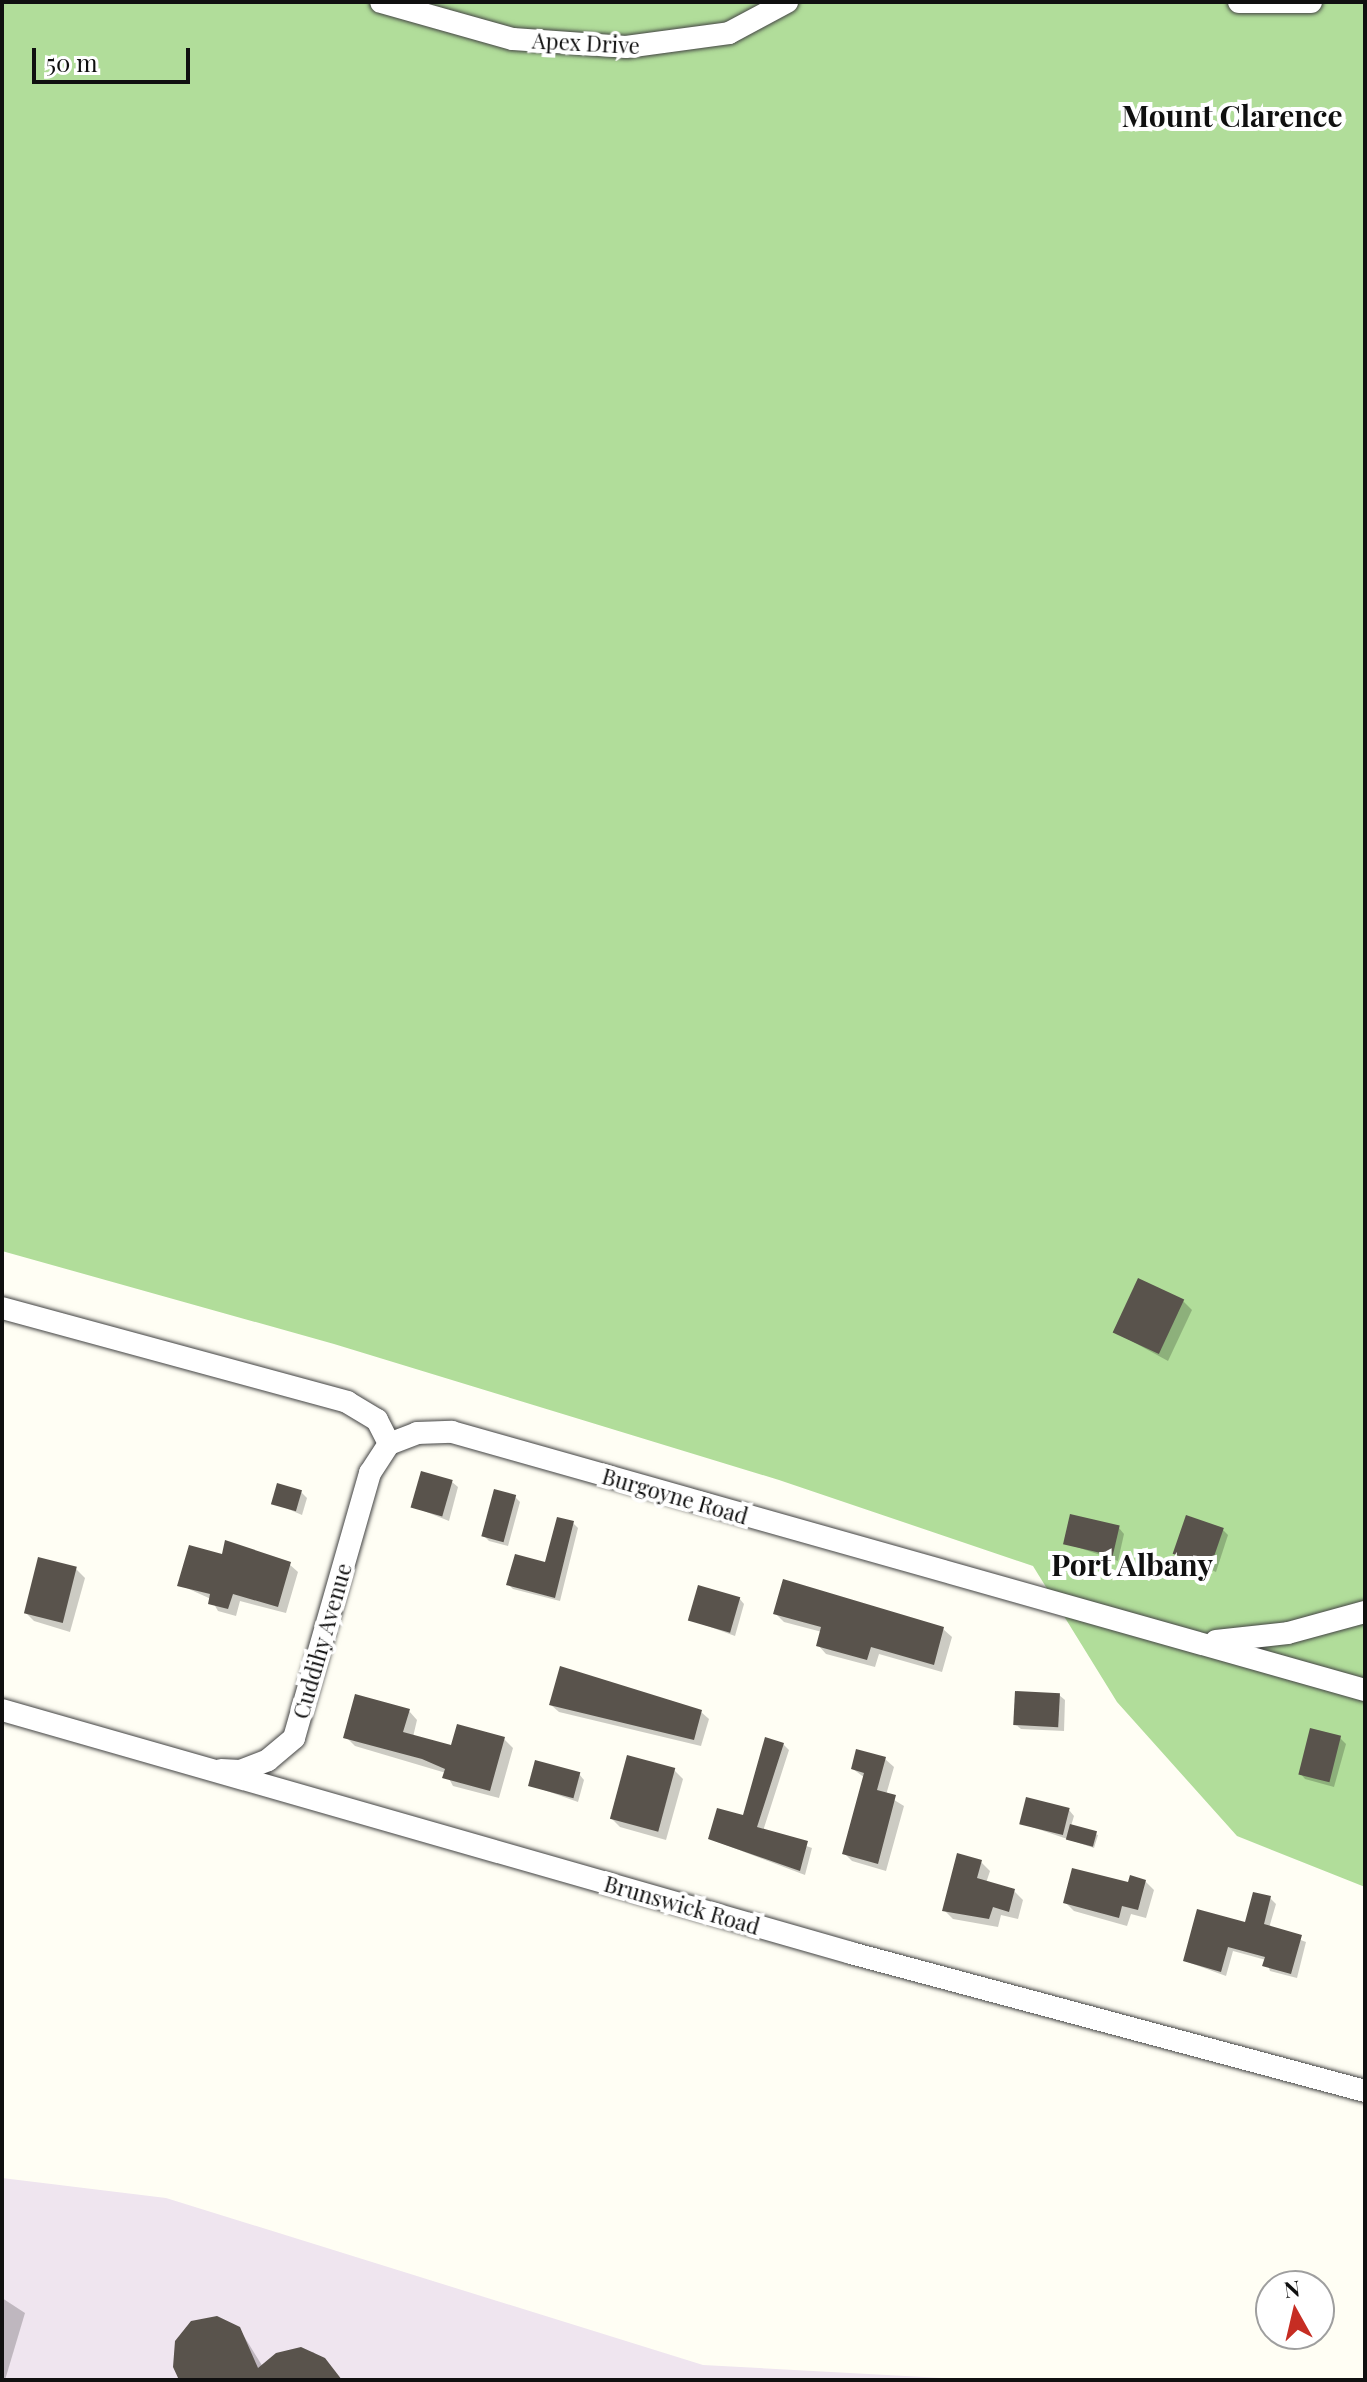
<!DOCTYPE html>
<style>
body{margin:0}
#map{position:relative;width:1367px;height:2382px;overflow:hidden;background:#fffef4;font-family:"Playfair Display",serif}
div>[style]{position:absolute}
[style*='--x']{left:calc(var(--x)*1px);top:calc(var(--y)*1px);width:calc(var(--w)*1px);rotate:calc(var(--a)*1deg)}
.industrial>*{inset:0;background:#efe5ef}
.forest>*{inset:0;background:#b1dd9a}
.shadow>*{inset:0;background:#0003}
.building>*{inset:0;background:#59534c;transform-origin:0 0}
.roads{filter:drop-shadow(0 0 2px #434343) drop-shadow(0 0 2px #434343)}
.street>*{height:22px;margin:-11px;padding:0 11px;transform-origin:11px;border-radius:11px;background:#fff}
span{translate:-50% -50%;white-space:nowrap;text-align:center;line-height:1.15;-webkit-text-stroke:8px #fff;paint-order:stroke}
.street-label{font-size:22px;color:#101010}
.district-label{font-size:30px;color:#101010;font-weight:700}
.frame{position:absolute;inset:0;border:4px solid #101010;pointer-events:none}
.north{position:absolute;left:1255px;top:2270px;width:80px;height:80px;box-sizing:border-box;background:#fff;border:2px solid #9f9f9f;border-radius:50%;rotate:352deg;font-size:22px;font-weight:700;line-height:32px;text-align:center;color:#101010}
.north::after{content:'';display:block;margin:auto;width:28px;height:36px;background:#c62d23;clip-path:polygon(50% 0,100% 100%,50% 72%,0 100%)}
.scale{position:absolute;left:32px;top:48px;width:158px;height:36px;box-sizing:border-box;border:4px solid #101010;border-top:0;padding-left:10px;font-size:24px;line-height:28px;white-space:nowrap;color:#101010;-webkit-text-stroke:6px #fff;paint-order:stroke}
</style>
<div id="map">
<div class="industrial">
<div style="clip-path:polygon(2px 2178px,166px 2198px,703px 2365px,979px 2380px,2px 2380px)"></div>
</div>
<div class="forest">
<div style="clip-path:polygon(2px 2px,1365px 2px,1365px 1887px,1237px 1836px,1117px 1702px,1033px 1566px,779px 1480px,334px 1344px,2px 1251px)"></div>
</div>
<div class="shadow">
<div style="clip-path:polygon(1183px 1301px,1192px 1310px,1168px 1361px,1115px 1332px)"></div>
<div style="clip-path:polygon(452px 1482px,458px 1487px,449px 1521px,414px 1507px)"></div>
<div style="clip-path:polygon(301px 1492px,307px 1498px,302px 1515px,274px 1503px)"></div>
<div style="clip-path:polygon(515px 1497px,520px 1502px,508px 1546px,489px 1541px,484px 1536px)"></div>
<div style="clip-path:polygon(573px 1523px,578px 1528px,560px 1601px,513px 1589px,508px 1584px,546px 1565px)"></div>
<div style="clip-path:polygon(1119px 1528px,1124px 1534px,1118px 1561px,1065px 1543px)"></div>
<div style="clip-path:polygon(1223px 1530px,1228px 1535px,1216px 1572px,1174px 1554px)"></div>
<div style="clip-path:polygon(223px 1556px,289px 1564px,298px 1572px,286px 1613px,240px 1601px,236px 1616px,218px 1611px,211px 1599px,180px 1585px)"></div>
<div style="clip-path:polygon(76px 1569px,85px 1578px,70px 1632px,34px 1621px,25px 1612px)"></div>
<div style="clip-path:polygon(739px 1598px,744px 1604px,735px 1636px,691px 1620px)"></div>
<div style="clip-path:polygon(775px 1613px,943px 1629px,952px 1637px,942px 1672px,879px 1654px,875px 1667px,826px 1654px,818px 1645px,822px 1632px,784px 1622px)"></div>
<div style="clip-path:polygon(1059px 1695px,1065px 1700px,1064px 1731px,1021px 1729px,1015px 1724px)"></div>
<div style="clip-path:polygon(551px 1705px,701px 1712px,709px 1719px,701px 1746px,559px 1712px)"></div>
<div style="clip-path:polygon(409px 1711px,417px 1720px,413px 1737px,453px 1747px,504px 1739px,513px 1748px,499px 1798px,453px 1786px,446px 1773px,355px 1746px,346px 1737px)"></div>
<div style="clip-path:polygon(1340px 1738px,1346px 1744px,1334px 1787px,1305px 1779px,1300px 1773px)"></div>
<div style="clip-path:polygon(783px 1744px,789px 1750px,763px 1831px,812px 1848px,805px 1875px,710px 1839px,745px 1818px)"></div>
<div style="clip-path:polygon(885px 1759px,894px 1767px,886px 1795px,904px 1806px,886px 1871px,852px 1861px,844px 1853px,865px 1778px,853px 1769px)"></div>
<div style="clip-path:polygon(674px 1770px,683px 1779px,666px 1840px,620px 1827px,611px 1818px)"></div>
<div style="clip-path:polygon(579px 1774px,584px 1780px,578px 1802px,530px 1785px)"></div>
<div style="clip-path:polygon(1069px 1810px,1074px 1816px,1071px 1826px,1098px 1835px,1094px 1848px,1020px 1823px)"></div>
<div style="clip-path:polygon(981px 1862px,990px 1871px,986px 1883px,1014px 1891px,1023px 1900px,1018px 1919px,1001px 1915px,998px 1927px,953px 1919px,944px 1910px)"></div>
<div style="clip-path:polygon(1145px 1881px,1154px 1890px,1146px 1918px,1131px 1914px,1127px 1926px,1074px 1911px,1065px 1902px)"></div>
<div style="clip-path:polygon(1270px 1898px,1276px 1904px,1269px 1928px,1306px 1942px,1297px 1978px,1270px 1971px,1266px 1960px,1233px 1951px,1226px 1976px,1185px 1961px,1246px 1924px)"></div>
<div style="clip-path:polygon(2px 2298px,25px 2313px,5px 2380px,2px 2380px)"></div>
<div style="clip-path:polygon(239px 2328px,263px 2367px,289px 2350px,313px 2352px,342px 2380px,186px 2380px)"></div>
</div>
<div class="building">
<div style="left:1138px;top:1278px;width:51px;height:60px;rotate:25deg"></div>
<div style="left:421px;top:1471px;width:33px;height:38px;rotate:16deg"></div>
<div style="left:277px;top:1483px;width:26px;height:22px;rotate:16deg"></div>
<div style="left:494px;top:1489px;width:23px;height:49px;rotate:15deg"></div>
<div style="left:1070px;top:1514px;width:51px;height:31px;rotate:13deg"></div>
<div style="left:1186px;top:1515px;width:40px;height:41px;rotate:19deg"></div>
<div style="clip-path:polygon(557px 1517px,574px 1521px,555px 1598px,506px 1585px,515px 1554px,545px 1562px)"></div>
<div style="clip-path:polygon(225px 1540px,291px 1562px,278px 1607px,233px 1594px,228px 1609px,208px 1604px,210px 1594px,177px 1586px,189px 1545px,222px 1554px)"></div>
<div style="left:38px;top:1557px;width:40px;height:58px;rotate:14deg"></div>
<div style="clip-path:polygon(783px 1579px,944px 1627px,934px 1665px,871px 1647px,867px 1660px,816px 1646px,821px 1627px,773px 1614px)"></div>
<div style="left:698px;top:1585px;width:44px;height:37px;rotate:16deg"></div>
<div style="clip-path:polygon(560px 1666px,702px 1710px,694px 1740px,549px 1705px)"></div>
<div style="left:1015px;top:1691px;width:45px;height:34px;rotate:3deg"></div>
<div style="clip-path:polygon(355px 1694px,410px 1709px,403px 1732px,451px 1745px,457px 1724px,505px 1737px,490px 1791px,442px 1778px,445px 1769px,422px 1759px,343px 1738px)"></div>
<div style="left:1310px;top:1728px;width:32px;height:48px;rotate:14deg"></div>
<div style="clip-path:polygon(765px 1737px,784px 1743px,757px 1827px,808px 1841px,800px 1871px,708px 1839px,717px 1808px,743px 1815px)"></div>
<div style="clip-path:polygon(856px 1749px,886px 1757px,877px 1790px,896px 1795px,878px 1864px,842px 1854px,864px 1773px,851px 1769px)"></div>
<div style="left:627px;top:1755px;width:50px;height:66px;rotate:15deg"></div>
<div style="left:535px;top:1760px;width:47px;height:27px;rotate:15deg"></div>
<div style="left:1026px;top:1797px;width:45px;height:28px;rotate:14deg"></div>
<div style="left:1070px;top:1824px;width:28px;height:16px;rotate:15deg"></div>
<div style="clip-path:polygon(957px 1853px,982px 1860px,977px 1878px,1015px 1889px,1009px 1912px,993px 1907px,989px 1919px,942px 1911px)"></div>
<div style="clip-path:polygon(1072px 1868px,1128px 1882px,1130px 1875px,1146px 1880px,1138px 1910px,1122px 1906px,1119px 1918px,1063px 1903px)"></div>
<div style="clip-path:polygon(1253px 1892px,1271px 1896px,1264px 1924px,1302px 1935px,1291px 1974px,1262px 1966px,1265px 1957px,1228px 1947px,1221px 1972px,1183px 1961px,1197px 1909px,1245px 1922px)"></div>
<div style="clip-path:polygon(217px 2316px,240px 2327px,258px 2368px,276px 2353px,301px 2347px,325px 2358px,342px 2380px,179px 2380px,173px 2367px,175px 2341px,191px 2321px)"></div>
</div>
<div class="roads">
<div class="street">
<div style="--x:381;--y:2;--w:137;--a:15.7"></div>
<div style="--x:513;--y:39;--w:113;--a:4"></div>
<div style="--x:626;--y:47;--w:104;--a:-7.7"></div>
<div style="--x:729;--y:33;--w:66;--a:-28.1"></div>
<div style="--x:1239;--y:2;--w:72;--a:0"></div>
<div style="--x:2;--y:1308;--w:358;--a:15.2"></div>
<div style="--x:347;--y:1402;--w:35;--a:31"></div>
<div style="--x:377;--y:1420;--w:27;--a:63"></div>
<div style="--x:389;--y:1444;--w:30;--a:-21"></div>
<div style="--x:417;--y:1433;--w:35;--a:-2"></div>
<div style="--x:452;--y:1432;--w:949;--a:15.78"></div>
<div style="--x:1216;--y:1641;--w:72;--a:-6.3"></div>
<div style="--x:1288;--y:1633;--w:80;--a:-15.3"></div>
<div style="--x:2;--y:1710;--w:883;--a:15.97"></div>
<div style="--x:851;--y:1953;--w:532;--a:15.03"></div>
<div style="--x:221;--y:1770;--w:19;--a:3"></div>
<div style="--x:240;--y:1771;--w:30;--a:-21"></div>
<div style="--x:268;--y:1760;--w:34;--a:-40"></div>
<div style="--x:294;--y:1738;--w:276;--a:-74"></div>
<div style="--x:370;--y:1473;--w:35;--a:-57"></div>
</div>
</div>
<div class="street-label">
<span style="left:586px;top:43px;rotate:3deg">Apex Drive</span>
<span style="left:675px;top:1496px;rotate:16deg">Burgoyne Road</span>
<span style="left:322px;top:1641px;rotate:-74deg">Cuddihy Avenue</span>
<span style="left:682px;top:1905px;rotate:16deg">Brunswick Road</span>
</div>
<div class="district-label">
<span style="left:1232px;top:115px">Mount Clarence</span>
<span style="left:1132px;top:1564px">Port Albany</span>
</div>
<div class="frame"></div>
<div class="north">N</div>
<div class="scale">50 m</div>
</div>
